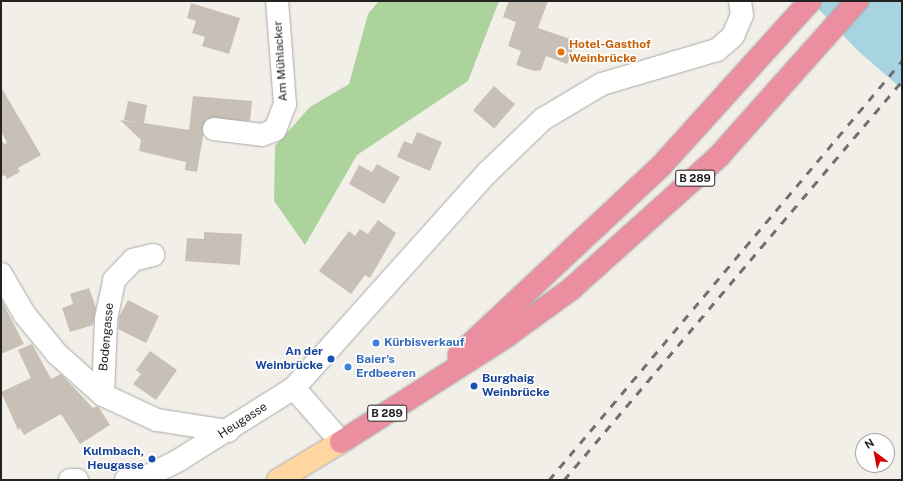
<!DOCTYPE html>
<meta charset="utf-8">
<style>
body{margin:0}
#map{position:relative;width:903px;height:481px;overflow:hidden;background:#f2efe9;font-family:"Public Sans",sans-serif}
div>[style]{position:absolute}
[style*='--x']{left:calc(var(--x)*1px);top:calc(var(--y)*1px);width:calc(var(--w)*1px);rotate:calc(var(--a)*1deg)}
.forest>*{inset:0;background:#acd39c}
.water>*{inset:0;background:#a8d4e1}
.building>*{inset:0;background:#c8bfb7;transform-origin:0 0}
.roads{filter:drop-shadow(0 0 1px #a9a9a9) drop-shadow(0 0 1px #a9a9a9)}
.minor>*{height:22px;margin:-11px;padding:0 11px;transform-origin:11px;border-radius:11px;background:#fff}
.major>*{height:22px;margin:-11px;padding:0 11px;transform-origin:11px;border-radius:11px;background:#ffd6a1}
.highway>*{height:22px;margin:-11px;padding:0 11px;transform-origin:11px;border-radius:11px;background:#eb8fa0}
.rail>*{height:3px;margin-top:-1.5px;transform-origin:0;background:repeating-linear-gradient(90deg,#707070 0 8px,transparent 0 16px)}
.dots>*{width:11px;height:11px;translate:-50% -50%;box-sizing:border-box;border:2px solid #fff;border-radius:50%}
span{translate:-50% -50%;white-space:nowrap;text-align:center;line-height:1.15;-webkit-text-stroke:3px #fff;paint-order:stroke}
.shield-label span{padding:1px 3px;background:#fff;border:1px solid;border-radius:3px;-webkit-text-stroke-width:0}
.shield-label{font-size:11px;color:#222;font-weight:700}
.food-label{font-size:12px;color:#c56008;font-weight:700}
.left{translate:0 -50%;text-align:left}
.street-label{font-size:12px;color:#222}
.shop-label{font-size:12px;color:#366cbe;font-weight:700}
.transit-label{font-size:12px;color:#164399;font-weight:700}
.right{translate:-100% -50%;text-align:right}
.frame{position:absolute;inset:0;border:2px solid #222;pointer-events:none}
.north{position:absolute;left:855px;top:433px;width:40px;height:40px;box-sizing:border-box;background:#fff;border:1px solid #a7a7a7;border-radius:50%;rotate:328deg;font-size:11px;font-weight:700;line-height:16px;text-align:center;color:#222}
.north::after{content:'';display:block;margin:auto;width:14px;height:18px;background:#d40001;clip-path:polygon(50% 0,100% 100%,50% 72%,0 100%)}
</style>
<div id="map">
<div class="forest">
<div style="clip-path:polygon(379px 1px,499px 1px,468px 81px,357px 155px,305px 245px,274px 201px,275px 146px,310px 107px,349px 84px,368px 14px)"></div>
</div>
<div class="water">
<div style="clip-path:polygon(811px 1px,902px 1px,902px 89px,857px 50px)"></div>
</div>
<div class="building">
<div style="clip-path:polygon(509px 1px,548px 1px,538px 28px,576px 41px,567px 64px,546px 56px,541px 70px,534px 71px,516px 65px,521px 51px,508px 46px,516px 22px,503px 17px)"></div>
<div style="clip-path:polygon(191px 3px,240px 18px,229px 54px,202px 46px,205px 37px,192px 33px,196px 21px,187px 18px)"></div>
<div style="left:494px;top:86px;width:28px;height:32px;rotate:41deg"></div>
<div style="clip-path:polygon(1px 87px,41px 155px,18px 168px,20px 172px,7px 179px,5px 175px,1px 177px,1px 139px,4px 144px,7px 143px,1px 131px)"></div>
<div style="clip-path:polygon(193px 96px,252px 101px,250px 121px,206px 119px,197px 172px,185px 170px,186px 162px,139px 151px,141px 140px,120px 120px,139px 123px,124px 120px,128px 101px,147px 105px,144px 123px,189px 130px)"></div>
<div style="clip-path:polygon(417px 132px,442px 142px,430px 171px,397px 157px,404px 141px,412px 144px)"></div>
<div style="clip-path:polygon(377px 164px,400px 177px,384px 204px,349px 184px,359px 165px,372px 172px)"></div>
<div style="clip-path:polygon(378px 220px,396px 233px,370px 278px,365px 275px,351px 294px,319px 271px,349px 231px,355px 236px,360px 229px,368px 234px)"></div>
<div style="clip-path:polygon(204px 232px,242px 234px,240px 265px,185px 261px,187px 238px,204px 239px)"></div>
<div style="clip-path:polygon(89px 288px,96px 308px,93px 325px,70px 332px,62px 308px,73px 304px,70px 294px)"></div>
<div style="clip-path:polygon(1px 299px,24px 344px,1px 354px)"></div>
<div style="clip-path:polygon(128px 300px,159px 316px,146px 343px,118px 329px,119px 317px)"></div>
<div style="clip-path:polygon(32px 344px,51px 379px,61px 374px,93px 408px,98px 406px,110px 425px,80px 444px,61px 414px,24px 435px,20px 428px,18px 430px,1px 392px,31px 378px,18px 350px)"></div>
<div style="clip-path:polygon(150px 351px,177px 370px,156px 400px,133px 384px,141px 374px,136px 370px)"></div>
</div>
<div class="roads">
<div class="minor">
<div style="--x:214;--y:129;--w:48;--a:7.1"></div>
<div style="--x:262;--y:135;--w:14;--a:-21"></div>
<div style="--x:275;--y:130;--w:28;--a:-69"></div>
<div style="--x:285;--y:104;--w:103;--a:-94.4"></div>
<div style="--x:1;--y:274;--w:48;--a:59.7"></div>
<div style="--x:25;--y:315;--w:50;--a:50.6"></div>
<div style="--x:57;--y:354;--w:62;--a:41.7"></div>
<div style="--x:103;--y:395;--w:60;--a:24.8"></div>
<div style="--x:157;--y:420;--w:72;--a:8.8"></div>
<div style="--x:294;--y:388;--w:72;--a:49"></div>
<div style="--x:103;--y:395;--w:76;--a:-87.7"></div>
<div style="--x:106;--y:319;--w:40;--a:-78"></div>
<div style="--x:114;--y:280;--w:28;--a:-46"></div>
<div style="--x:133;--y:260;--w:21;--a:-14"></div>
<div style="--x:70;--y:480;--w:7;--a:0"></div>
<div style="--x:126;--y:480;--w:18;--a:-6"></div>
<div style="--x:144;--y:478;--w:39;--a:-27"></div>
<div style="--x:179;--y:460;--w:136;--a:-32.1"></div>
<div style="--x:294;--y:388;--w:289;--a:-48.1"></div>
<div style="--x:487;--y:173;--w:78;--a:-44"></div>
<div style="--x:543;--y:119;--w:69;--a:-30.7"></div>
<div style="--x:602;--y:84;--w:120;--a:-16.5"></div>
<div style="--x:717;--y:50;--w:21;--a:-41"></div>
<div style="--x:733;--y:36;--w:23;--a:-67"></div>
<div style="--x:742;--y:15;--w:14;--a:-98"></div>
</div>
<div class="major">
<div style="--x:278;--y:480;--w:74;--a:-31.1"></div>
</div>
<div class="highway">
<div style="--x:459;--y:355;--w:277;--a:-43.1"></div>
<div style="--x:661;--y:166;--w:222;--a:-47.9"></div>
<div style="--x:341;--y:442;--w:198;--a:-32.6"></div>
<div style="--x:508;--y:335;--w:78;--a:-36.1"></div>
<div style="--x:571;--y:289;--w:199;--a:-41.9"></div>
<div style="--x:719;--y:156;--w:208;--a:-48.3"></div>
</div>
</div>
<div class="rail">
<div style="--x:549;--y:480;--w:548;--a:-49.89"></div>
<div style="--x:564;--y:480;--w:523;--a:-49.73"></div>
</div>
<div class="dots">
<div style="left:561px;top:52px;background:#e8710a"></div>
<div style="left:376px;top:343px;background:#3f7fe0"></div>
<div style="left:331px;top:359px;background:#1a4fb4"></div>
<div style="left:348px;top:367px;background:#3f7fe0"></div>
<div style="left:474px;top:386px;background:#1a4fb4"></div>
<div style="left:152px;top:459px;background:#1a4fb4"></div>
</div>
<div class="shield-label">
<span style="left:695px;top:178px">B 289</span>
<span style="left:387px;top:413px">B 289</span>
</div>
<div class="food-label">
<span class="left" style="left:569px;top:52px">Hotel-Gasthof<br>Weinbrücke</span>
</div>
<div class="street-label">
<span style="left:281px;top:61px;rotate:-94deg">Am Mühlacker</span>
<span style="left:107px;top:337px;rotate:-85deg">Bodengasse</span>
<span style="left:243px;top:421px;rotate:-33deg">Heugasse</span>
</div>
<div class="shop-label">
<span class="left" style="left:384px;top:343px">Kürbisverkauf</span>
<span class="left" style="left:356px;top:367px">Baier's<br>Erdbeeren</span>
</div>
<div class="transit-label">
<span class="right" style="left:323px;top:359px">An der<br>Weinbrücke</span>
<span class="left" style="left:482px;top:386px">Burghaig<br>Weinbrücke</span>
<span class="right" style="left:144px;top:459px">Kulmbach,<br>Heugasse</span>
</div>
<div class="frame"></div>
<div class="north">N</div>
</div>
